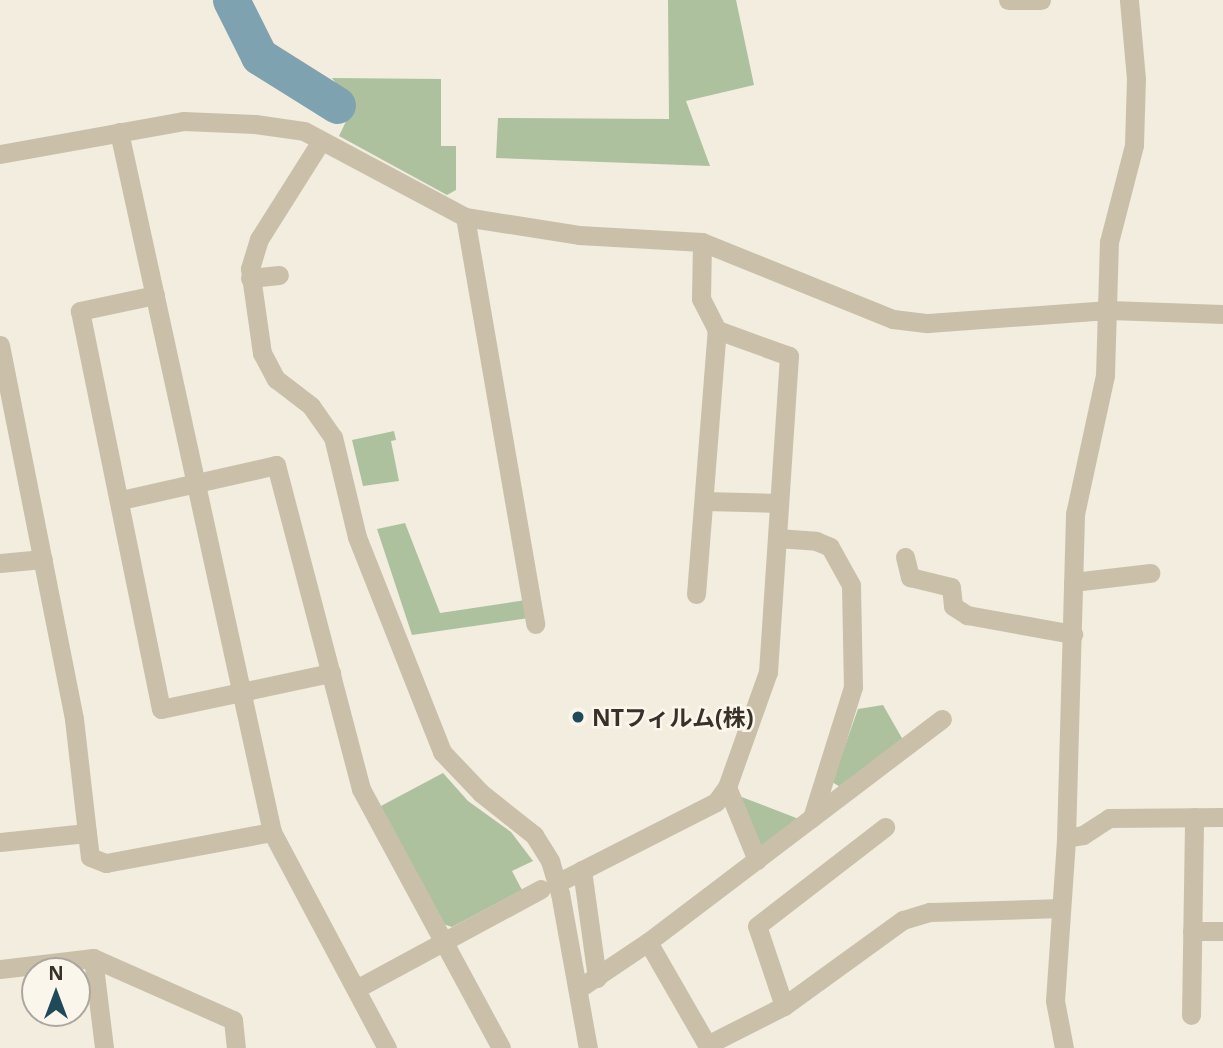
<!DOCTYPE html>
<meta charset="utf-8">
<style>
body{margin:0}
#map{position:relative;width:1223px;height:1048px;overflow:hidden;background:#f2eddf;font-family:"Noto Sans","Noto Sans JP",sans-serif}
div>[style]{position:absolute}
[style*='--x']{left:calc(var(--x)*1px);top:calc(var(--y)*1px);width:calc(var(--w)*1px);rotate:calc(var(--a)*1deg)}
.green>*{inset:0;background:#aec19e}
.river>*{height:37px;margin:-18.5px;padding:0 18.5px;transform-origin:18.5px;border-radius:18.5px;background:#7ea2af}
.minor>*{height:19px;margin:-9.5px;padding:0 9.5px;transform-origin:9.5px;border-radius:9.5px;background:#cac0aa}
.dots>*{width:19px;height:19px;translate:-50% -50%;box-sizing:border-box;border:4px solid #faf6eb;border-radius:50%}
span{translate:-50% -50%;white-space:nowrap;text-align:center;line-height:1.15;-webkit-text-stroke:5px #faf6eb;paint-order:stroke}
.poi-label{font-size:23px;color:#38312a;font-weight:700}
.left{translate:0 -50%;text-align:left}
.north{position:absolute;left:21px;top:957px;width:70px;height:70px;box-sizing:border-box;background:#faf6eb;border:2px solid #aca79e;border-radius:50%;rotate:0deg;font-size:19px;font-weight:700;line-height:28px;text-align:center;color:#38312a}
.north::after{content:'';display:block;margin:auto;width:24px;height:32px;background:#204959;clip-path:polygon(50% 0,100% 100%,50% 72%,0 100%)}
</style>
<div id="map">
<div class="green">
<div style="clip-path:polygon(668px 0,736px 0,754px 85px,686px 101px,710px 166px,496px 158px,498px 118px,669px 119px)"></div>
<div style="clip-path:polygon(332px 78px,441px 79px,441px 146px,456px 146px,456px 190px,447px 195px,339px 136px,349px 115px,349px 101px)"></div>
<div style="clip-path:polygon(394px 431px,396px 440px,391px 441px,399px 481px,363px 486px,352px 440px)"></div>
<div style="clip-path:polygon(405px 523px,440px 613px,526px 600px,529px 618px,412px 635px,377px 529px)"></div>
<div style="clip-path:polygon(883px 705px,903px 740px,842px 788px,832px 782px,858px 709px)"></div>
<div style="clip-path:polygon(443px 773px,468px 801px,511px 832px,533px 861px,512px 871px,522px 890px,452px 927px,443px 924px,379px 807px)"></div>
<div style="clip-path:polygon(739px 796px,804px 821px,758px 853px)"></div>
</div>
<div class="river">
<div style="--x:231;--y:0;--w:63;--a:63.4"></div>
<div style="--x:259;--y:56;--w:92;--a:32.1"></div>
</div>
<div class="minor">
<div style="--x:1008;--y:0;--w:33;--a:0"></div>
<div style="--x:119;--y:132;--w:717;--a:77.67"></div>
<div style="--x:272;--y:832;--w:245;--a:62"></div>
<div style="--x:321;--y:141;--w:116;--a:122.3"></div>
<div style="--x:259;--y:239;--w:31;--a:107"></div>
<div style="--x:250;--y:269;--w:85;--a:81.9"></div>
<div style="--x:262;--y:353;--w:30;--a:62"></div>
<div style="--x:276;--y:379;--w:44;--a:37.6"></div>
<div style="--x:311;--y:406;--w:38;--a:55"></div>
<div style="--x:333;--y:437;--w:103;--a:76.5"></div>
<div style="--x:357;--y:537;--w:231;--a:68.4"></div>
<div style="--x:442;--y:752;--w:57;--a:46.4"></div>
<div style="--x:481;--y:793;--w:68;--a:38.4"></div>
<div style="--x:534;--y:835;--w:31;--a:58"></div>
<div style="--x:550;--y:861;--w:34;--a:73"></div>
<div style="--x:560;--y:893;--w:158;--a:79.8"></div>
<div style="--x:0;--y:154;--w:186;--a:-10.2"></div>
<div style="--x:183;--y:121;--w:72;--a:2.4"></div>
<div style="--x:255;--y:124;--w:49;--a:8.1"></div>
<div style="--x:304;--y:131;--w:183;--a:28.1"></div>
<div style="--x:465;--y:217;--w:115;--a:9"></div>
<div style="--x:579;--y:235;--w:123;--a:3.3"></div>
<div style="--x:702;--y:242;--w:206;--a:22"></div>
<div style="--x:893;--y:319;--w:35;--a:7"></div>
<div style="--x:928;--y:323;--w:181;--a:-4.1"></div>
<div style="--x:1109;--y:310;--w:114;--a:2"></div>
<div style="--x:465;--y:217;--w:413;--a:80.2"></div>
<div style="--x:250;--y:278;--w:29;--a:-6"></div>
<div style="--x:155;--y:295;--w:77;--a:168"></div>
<div style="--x:80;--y:311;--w:406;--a:78.5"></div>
<div style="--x:161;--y:709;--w:174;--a:-12"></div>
<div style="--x:0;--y:345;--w:381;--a:78.8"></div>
<div style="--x:74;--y:719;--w:115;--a:83.5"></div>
<div style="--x:121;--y:500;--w:159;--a:-12.7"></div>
<div style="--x:276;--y:465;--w:335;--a:75.3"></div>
<div style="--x:361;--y:789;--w:294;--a:61.6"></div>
<div style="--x:705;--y:501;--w:74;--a:1.5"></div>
<div style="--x:777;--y:538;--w:39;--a:4"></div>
<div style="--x:816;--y:541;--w:15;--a:23"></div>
<div style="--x:830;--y:547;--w:43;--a:61.1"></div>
<div style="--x:851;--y:585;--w:102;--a:88.9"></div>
<div style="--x:853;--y:687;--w:137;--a:107.4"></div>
<div style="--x:905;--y:557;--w:21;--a:76"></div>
<div style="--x:910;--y:577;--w:42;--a:13.7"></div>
<div style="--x:951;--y:587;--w:19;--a:84"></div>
<div style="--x:953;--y:606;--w:17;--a:33"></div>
<div style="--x:967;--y:615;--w:108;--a:10.2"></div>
<div style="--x:0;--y:563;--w:43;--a:-5.3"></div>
<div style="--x:1073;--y:582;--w:78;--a:-6.7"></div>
<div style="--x:696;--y:594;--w:265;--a:-85.5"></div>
<div style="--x:727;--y:787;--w:79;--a:67.7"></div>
<div style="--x:1066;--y:838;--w:17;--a:-10"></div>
<div style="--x:1083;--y:835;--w:31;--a:-33"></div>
<div style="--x:1109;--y:818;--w:114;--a:-0.5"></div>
<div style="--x:0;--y:842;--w:87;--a:-5.9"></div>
<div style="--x:87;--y:833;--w:24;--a:83"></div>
<div style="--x:90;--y:857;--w:17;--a:21"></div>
<div style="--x:106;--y:863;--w:169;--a:-10.6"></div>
<div style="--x:582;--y:870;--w:109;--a:82.1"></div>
<div style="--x:557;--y:883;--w:178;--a:-27"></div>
<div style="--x:716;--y:802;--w:19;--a:-54"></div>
<div style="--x:727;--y:787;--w:122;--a:-70.4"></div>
<div style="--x:768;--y:672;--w:317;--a:-86.2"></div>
<div style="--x:789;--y:356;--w:77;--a:-160.1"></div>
<div style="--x:717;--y:330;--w:35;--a:-117"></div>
<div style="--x:701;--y:299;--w:57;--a:-89"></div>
<div style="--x:1192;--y:931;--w:31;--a:0"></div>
<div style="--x:648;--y:942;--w:122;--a:60.1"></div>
<div style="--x:93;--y:958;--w:91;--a:83"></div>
<div style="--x:0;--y:969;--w:94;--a:-6.7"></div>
<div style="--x:93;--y:958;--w:153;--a:23.9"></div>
<div style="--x:233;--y:1020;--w:28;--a:84"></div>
<div style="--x:356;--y:989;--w:210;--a:-28.4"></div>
<div style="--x:578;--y:989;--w:84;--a:-33.9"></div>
<div style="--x:648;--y:942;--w:369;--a:-37.2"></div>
<div style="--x:784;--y:1006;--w:84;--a:-108.6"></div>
<div style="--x:757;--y:926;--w:162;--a:-37.7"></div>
<div style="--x:1191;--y:1015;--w:198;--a:-89.1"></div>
<div style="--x:707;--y:1045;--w:86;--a:-26.9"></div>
<div style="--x:784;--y:1006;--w:147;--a:-35.9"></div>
<div style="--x:903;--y:920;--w:28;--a:-17"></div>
<div style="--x:930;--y:912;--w:131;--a:-1.7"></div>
<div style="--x:1064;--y:1048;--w:48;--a:-100.8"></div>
<div style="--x:1055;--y:1001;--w:163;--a:-86.1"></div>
<div style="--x:1066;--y:838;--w:324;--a:-88.4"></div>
<div style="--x:1075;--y:514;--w:142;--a:-77.8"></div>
<div style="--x:1105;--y:375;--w:133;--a:-88.3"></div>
<div style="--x:1109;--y:242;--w:100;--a:-75.5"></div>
<div style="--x:1134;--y:145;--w:66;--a:-88.3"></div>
<div style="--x:1136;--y:79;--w:79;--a:-95.1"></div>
</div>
<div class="dots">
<div style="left:578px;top:717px;background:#204959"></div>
</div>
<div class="poi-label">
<span class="left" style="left:592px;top:717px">NTフィルム(株)</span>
</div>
<div class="north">N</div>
</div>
